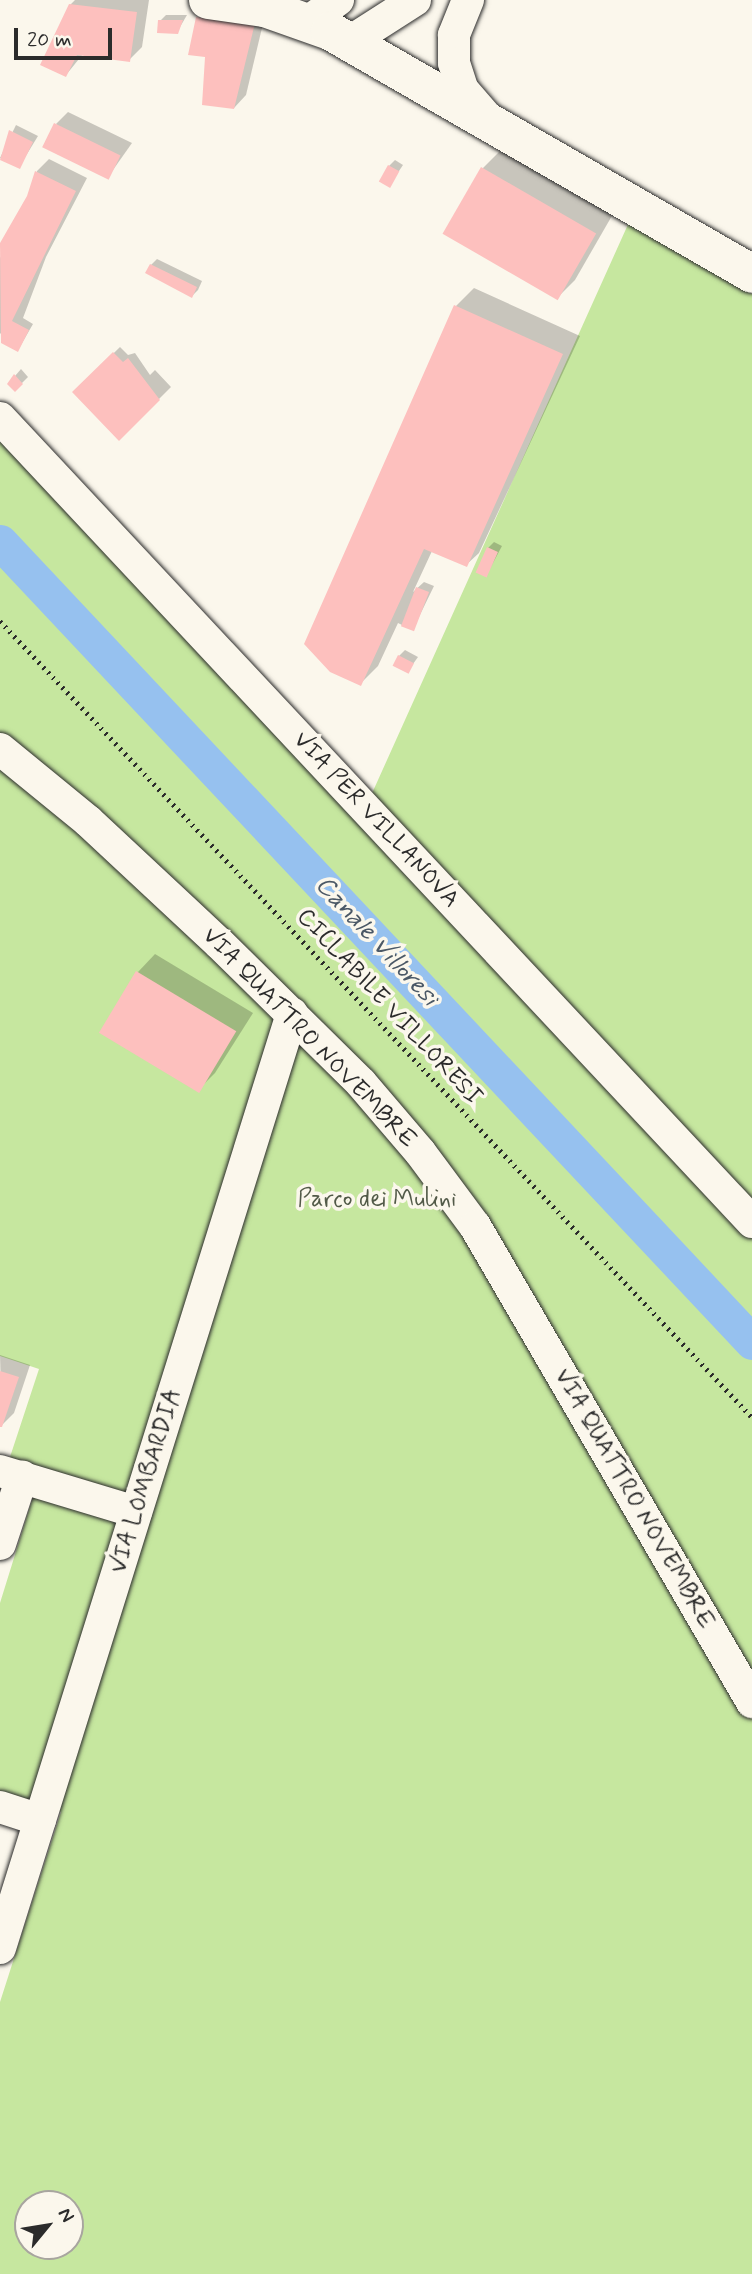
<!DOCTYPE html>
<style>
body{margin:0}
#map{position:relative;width:752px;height:2274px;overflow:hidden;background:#fbf7ec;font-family:Mynerve,sans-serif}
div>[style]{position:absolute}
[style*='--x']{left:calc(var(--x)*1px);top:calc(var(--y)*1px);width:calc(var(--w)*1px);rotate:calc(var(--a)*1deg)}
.green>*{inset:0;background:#c6e79f}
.shadow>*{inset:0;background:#0003}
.canal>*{height:35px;margin:-17.5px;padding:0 17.5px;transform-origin:17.5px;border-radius:17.5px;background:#96c1ef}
.building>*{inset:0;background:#fdc0be;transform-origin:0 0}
.path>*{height:4.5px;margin-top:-2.25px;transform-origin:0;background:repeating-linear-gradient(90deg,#2b2b2b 0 2px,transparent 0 7px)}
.roads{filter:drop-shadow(0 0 2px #2b2b2b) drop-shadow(0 0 2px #2b2b2b)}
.street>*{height:32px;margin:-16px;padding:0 16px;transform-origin:16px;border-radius:16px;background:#fbf7ec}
.secondary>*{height:38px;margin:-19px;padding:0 19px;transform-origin:19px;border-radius:19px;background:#fbf7ec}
span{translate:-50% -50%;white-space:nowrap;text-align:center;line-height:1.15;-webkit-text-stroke:7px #fbf7ec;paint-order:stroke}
.street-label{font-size:24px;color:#2b2b2b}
.park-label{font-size:24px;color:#525a48}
.water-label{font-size:26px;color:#4b5866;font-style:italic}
.north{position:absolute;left:14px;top:2190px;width:70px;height:70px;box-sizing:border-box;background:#fbf7ec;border:2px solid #a8a59f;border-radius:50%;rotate:60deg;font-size:19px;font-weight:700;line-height:28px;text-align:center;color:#2b2b2b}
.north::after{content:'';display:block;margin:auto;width:24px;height:32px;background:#2b2b2b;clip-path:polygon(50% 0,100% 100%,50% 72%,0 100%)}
.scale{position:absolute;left:14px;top:28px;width:98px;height:32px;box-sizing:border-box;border:4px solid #2b2b2b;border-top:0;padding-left:9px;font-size:21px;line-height:24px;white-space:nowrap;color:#2b2b2b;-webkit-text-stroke:5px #fbf7ec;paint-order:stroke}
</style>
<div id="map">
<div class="green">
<div style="clip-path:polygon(evenodd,630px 220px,752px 294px,752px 2274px,0 2274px,0 2002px,61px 1812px,0 1791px,0 1603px,41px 1471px,12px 1462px,10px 1457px,39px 1369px,0 1356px,0 437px,360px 820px,630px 220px,28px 2204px,70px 2204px,70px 2246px,28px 2246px,28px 2204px)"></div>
</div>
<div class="shadow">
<div style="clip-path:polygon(75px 0,149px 0,142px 47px,129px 60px,83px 54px,66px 75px,70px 5px)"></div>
<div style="clip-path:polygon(211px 5px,266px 11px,246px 95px,234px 108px,207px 55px,198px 18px)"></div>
<div style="clip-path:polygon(166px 15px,187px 15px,177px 32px,160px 21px)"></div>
<div style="clip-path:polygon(68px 112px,132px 143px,108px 177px,56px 124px)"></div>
<div style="clip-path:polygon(16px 125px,38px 136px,19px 167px,0 158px)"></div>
<div style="clip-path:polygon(501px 150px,613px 214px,575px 280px,557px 298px,445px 232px,483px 168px)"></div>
<div style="clip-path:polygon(49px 159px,87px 178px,46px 257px,23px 318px,33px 324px,18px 350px,0 333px,0 258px,4px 252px,0 247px,33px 188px,37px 171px)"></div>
<div style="clip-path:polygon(395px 160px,403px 165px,389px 186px,389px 166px)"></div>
<div style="clip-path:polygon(157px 259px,202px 281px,198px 290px,192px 296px,151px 265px)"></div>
<div style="clip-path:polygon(474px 288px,580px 336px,479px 553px,466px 565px,432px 551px,413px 592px,424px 582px,434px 586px,416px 623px,410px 629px,398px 623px,378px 666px,360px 684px,306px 643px,456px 306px)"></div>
<div style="clip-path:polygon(120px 347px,128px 355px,135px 353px,150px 375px,155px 370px,171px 387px,119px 439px,74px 392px)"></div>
<div style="clip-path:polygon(21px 369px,28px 377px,15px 390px,9px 383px)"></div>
<div style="clip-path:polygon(494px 542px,502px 546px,486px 576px,488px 548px)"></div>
<div style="clip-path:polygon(405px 650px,418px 657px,408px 671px,399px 656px)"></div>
<div style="clip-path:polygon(155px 954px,253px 1013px,215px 1073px,197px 1091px,101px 1031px,138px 972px)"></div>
<div style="clip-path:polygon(0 1355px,30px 1365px,14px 1413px,2px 1425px)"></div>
</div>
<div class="canal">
<div style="--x:0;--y:542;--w:1098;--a:46.77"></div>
</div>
<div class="building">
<div style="clip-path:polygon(69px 4px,137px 12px,130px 62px,77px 55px,66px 77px,40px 65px)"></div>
<div style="clip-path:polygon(196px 17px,255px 23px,234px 109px,202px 105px,205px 57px,188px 55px)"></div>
<div style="clip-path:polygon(158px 20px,183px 20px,178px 34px,157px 33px)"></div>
<div style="left:54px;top:123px;width:74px;height:27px;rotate:26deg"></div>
<div style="clip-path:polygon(9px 130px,33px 142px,20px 169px,0 160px)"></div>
<div style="left:388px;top:165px;width:13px;height:19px;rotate:29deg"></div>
<div style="left:481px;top:167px;width:133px;height:77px;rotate:30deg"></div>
<div style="clip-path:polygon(35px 171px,76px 191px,12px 321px,29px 330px,18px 352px,1px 343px,0 243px,27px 196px)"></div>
<div style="clip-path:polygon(150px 264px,197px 287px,192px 298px,145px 273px)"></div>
<div style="clip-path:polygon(454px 305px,563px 354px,467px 567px,424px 549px,361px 686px,330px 672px,304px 644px)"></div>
<div style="clip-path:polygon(113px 352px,123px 362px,128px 358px,160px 400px,119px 441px,72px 392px)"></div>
<div style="clip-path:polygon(14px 374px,23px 384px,15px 392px,7px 384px)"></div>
<div style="left:487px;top:547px;width:12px;height:28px;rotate:24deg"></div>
<div style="left:416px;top:587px;width:14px;height:42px;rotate:21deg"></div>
<div style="left:398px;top:655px;width:18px;height:12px;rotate:27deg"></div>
<div style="left:136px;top:971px;width:117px;height:72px;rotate:31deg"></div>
<div style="clip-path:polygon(0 1371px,19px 1377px,2px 1427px,0 1427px)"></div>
</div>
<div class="path">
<div style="--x:0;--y:621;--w:1095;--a:46.63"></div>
</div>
<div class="roads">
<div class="street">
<div style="--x:468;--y:0;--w:38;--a:112"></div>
<div style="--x:454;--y:35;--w:28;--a:90"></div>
<div style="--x:454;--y:63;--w:28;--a:72"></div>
<div style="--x:463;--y:90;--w:37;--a:49"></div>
<div style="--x:309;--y:21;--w:36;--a:-36"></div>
<div style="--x:351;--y:41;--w:76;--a:-32.6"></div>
<div style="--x:0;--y:418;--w:1101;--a:46.91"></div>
<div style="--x:0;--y:749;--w:114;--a:39.3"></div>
<div style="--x:88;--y:821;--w:179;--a:43"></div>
<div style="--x:219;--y:943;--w:199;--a:44.6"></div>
<div style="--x:361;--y:1083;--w:91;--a:49.5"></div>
<div style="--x:420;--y:1152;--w:92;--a:53.4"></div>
<div style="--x:475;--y:1226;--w:551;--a:59.8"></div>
<div style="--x:0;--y:1471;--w:142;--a:16.8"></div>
<div style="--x:0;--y:1544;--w:71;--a:-71.8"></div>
<div style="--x:0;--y:1807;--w:42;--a:18"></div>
<div style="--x:0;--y:1948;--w:979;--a:-72.64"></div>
</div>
<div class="secondary">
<div style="--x:208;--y:0;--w:58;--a:8"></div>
<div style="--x:265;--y:8;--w:69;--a:19.5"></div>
<div style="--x:330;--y:31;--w:487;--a:29.9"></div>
</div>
</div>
<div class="street-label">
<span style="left:376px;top:820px;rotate:47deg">VIA PER VILLANOVA</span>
<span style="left:389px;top:1007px;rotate:47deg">CICLABILE VILLORESI</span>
<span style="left:309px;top:1038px;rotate:46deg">VIA QUATTRO NOVEMBRE</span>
<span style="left:146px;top:1481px;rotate:-73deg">VIA LOMBARDIA</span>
<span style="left:634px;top:1499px;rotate:60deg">VIA QUATTRO NOVEMBRE</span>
</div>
<div class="park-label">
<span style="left:377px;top:1200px">Parco dei Mulini</span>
</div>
<div class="water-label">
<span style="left:376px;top:942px;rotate:47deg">Canale Villoresi</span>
</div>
<div class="north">N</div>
<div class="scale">20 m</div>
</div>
